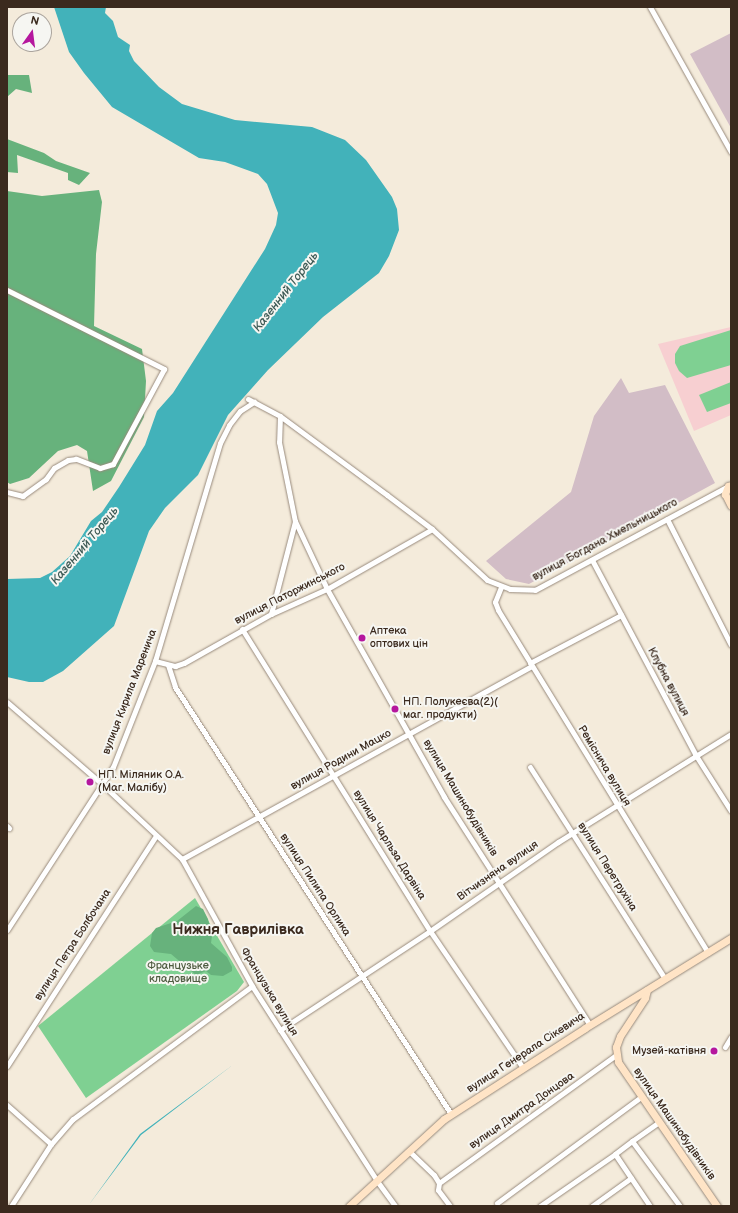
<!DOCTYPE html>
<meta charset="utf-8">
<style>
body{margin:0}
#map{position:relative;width:738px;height:1213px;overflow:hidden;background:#f4ebdb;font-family:"Balsamiq Sans",sans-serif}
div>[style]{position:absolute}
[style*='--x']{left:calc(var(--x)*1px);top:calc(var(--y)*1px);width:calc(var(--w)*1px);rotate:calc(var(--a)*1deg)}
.built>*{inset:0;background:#f7cfd1}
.industrial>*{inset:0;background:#d2bdc6}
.green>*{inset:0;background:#7fd092}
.forest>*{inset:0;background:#67b27c}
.water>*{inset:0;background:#42b2ba}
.roads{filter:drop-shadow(0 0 1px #988a7c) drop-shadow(0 0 1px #988a7c)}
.street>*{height:5px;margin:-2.5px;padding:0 2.5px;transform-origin:2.5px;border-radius:2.5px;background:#fff}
.secondary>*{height:7px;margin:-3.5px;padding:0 3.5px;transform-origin:3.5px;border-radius:3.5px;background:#ffe4c6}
.dots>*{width:11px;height:11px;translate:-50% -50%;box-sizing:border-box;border:2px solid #f6f6f2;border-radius:50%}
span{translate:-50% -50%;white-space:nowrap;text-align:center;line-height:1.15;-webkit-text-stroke:4px #f6f6f2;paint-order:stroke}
.street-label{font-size:11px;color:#3b2a1e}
.poi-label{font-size:11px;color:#3b2a1e}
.left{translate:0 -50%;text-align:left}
.right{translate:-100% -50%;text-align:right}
.park-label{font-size:11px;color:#4f5c41}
.water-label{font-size:12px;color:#3d5a55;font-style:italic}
.district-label{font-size:15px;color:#3b2a1e;font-weight:700}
.frame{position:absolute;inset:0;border:8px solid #3b2a1e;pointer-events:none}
.north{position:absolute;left:12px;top:12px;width:40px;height:40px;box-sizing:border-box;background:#f6f6f2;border:1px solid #aba49d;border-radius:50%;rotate:14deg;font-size:11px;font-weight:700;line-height:16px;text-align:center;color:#3b2a1e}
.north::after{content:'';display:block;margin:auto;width:14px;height:18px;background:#b5179e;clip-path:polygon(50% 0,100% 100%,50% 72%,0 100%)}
</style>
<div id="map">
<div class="built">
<div style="clip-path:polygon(731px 327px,731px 415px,694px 431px,658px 344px)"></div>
</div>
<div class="industrial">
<div style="clip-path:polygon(731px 33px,731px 128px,690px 54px)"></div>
<div style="clip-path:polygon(621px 378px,629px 393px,665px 385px,715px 483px,529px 584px,506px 579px,486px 561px,571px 492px,594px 416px)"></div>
</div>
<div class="green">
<div style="clip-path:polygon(731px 330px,731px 365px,687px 378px,679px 371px,675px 363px,675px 354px,680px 346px)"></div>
<div style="clip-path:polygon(731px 382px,731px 403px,707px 412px,699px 395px)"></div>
<div style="clip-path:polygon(195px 898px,244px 982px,237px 991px,86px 1098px,38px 1026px)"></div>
</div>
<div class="forest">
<div style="clip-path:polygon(7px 75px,29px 75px,32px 93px,16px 89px,7px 97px)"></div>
<div style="clip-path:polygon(7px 139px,44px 153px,56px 161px,90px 173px,79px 185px,68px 180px,68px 173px,17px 155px,18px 173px,7px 172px)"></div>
<div style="clip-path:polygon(99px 190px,102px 202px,96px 254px,94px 326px,142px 349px,146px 381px,144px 417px,111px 481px,93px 491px,87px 451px,77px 445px,58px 451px,29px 478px,10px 484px,7px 482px,7px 191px,42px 196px)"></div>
<div style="clip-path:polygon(196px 906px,203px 909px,208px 919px,212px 936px,211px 943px,227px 957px,232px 967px,232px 971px,223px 976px,211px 975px,206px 971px,196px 975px,171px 954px,154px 952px,150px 946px,152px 933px,156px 928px,177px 921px)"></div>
</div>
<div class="water">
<div style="clip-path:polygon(54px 7px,106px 7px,105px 13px,113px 21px,118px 37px,130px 45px,129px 51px,134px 61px,159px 87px,182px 104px,235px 120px,312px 127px,345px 140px,366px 160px,392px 197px,397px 209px,399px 230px,389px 256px,379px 273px,323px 317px,268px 370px,228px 415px,198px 475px,165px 508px,149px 531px,114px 626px,63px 671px,43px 682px,29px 682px,7px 677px,7px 579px,40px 578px,52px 572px,70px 556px,91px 521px,102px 512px,119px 487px,145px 445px,157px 411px,173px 393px,265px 249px,276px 225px,278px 213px,267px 184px,258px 174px,225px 162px,199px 158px,112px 107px,84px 73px,69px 52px)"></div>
<div style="clip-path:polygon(234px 1064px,141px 1135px,88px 1206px,140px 1134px)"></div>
</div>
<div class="roads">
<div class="street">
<div style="--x:650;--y:7;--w:166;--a:60.8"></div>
<div style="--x:7;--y:290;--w:176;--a:26.7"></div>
<div style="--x:164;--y:369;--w:108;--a:118.2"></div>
<div style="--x:113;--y:464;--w:14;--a:163"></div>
<div style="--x:100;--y:468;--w:26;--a:-159"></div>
<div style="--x:76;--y:459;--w:8;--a:173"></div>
<div style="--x:68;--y:460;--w:16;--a:150"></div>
<div style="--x:54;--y:468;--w:14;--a:126"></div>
<div style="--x:46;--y:479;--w:29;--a:144"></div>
<div style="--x:23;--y:496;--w:16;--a:-166"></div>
<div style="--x:248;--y:399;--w:36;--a:28"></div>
<div style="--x:280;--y:416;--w:133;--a:36.4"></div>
<div style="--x:387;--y:495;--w:56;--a:37.1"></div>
<div style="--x:432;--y:529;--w:75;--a:42.8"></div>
<div style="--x:487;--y:580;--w:25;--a:21"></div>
<div style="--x:510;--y:589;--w:25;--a:2"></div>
<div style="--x:535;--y:590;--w:219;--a:-28.3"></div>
<div style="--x:280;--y:416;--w:26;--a:92"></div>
<div style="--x:279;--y:442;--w:81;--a:78.6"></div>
<div style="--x:295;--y:521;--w:75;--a:64.8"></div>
<div style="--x:327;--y:589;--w:239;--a:60.6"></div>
<div style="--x:444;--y:797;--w:271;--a:57.4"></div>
<div style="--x:667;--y:519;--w:141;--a:63.1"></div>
<div style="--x:592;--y:560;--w:220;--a:62"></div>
<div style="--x:695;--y:754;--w:67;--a:57.7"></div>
<div style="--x:501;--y:587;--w:16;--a:112"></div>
<div style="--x:495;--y:602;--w:9;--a:69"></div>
<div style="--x:498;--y:610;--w:402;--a:58.5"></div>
<div style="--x:271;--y:614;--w:96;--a:-75.5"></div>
<div style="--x:242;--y:629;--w:356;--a:58.1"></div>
<div style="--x:430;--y:931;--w:166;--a:55.8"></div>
<div style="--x:155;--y:661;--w:21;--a:14"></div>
<div style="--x:175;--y:666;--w:9;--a:-18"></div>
<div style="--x:184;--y:663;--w:100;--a:-29.4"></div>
<div style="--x:271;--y:614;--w:61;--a:-24.1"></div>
<div style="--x:327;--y:589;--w:121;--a:-29.7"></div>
<div style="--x:530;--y:663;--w:103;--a:-27.8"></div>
<div style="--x:168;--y:665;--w:23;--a:72"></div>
<div style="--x:175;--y:687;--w:508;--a:57.12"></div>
<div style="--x:7;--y:702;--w:125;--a:40.8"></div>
<div style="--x:102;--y:784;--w:110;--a:43.2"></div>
<div style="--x:182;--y:859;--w:145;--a:61.1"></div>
<div style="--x:252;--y:986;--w:232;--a:57.3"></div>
<div style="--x:377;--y:1181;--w:31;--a:54"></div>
<div style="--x:530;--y:767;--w:251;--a:57.5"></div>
<div style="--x:7;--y:826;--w:3;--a:45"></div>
<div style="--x:182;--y:859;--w:399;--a:-28.9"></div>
<div style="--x:7;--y:930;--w:194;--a:-57"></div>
<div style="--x:113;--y:767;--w:114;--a:-68.4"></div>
<div style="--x:155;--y:661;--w:227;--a:-73.4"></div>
<div style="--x:220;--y:443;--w:20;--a:-63"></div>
<div style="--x:229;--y:425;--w:18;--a:-52"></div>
<div style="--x:240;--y:411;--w:17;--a:-33"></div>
<div style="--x:280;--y:1030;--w:180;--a:-33.4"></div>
<div style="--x:430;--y:931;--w:156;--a:-34.8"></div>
<div style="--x:558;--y:842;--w:204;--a:-32"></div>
<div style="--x:725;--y:1047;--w:12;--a:-59"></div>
<div style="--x:7;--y:1066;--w:274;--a:-57.1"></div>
<div style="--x:7;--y:1105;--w:59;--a:41.6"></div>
<div style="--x:659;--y:1122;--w:33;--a:145"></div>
<div style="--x:632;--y:1141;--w:81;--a:53.6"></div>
<div style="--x:632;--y:1141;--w:21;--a:143"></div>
<div style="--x:615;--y:1154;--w:63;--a:56.1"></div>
<div style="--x:409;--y:1151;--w:35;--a:44"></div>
<div style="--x:434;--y:1175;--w:9;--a:58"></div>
<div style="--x:439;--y:1183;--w:7;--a:98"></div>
<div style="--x:438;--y:1190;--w:20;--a:53"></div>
<div style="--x:439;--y:1183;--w:218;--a:-35.9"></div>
<div style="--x:497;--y:1203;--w:180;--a:-36.4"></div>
<div style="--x:11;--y:1206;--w:74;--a:-57.2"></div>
<div style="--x:51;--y:1144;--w:33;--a:-49"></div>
<div style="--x:73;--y:1119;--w:223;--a:-36.6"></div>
<div style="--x:540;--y:1206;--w:91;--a:-34.7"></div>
<div style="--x:592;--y:1206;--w:48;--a:-35.7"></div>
</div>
<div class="secondary">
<div style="--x:731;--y:485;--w:3;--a:162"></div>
<div style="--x:728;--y:486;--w:9;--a:111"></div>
<div style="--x:725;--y:494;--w:13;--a:63"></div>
<div style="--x:647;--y:990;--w:8;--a:104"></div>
<div style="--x:645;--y:998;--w:45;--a:123.3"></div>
<div style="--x:620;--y:1036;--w:12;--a:110"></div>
<div style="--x:616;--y:1047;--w:15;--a:82"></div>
<div style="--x:618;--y:1062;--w:175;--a:55.5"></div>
<div style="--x:349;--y:1206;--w:129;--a:-42.5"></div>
<div style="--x:444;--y:1119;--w:168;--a:-32.8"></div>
<div style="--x:585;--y:1028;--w:172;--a:-31.7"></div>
</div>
</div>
<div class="dots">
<div style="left:362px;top:638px;background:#b5179e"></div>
<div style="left:395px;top:709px;background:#b5179e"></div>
<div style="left:90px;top:782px;background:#b5179e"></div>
<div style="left:714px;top:1051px;background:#b5179e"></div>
</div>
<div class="street-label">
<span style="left:605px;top:540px;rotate:-28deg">вулиця Богдана Хмельницького</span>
<span style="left:290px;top:594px;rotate:-27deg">вулиця Паторжинського</span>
<span style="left:668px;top:682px;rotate:62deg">Клубна вулиця</span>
<span style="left:130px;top:692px;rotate:-69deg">вулиця Кирила Маренича</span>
<span style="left:341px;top:760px;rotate:-29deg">вулиця Родини Мацко</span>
<span style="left:604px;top:766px;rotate:59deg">Реміснича вулиця</span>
<span style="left:460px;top:798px;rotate:59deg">вулиця Машинобудівників</span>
<span style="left:389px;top:845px;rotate:58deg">вулиця Чарльза Дарвіна</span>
<span style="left:607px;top:867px;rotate:58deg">вулиця Перетрухіна</span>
<span style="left:498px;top:871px;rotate:-35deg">Вітчизняна вулиця</span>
<span style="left:315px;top:885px;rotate:57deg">вулиця Пилипа Орлика</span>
<span style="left:73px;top:945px;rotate:-57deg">вулиця Петра Болбочана</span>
<span style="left:269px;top:992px;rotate:59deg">Французька вулиця</span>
<span style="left:526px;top:1053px;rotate:-33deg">вулиця Генерала Сікевича</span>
<span style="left:522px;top:1111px;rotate:-35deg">вулиця Дмитра Донцова</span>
<span style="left:674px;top:1124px;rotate:55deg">вулиця Машинобудівників</span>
</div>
<div class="poi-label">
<span class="left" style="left:370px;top:638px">Аптека<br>оптових цін</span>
<span class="left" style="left:403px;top:709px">НП. Полукеєва(2)(<br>маг. продукти)</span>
<span class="left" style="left:98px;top:782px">НП. Міляник О.А.<br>(Маг. Малібу)</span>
<span class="right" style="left:706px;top:1051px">Музей-катівня</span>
</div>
<div class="park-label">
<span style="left:178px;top:973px">Французьке<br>кладовище</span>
</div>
<div class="water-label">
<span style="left:286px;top:292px;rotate:-52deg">Казенний Торець</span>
<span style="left:85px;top:546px;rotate:-50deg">Казенний Торець</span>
</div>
<div class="district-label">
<span style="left:238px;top:930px">Нижня Гаврилівка</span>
</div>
<div class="frame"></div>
<div class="north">N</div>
</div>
